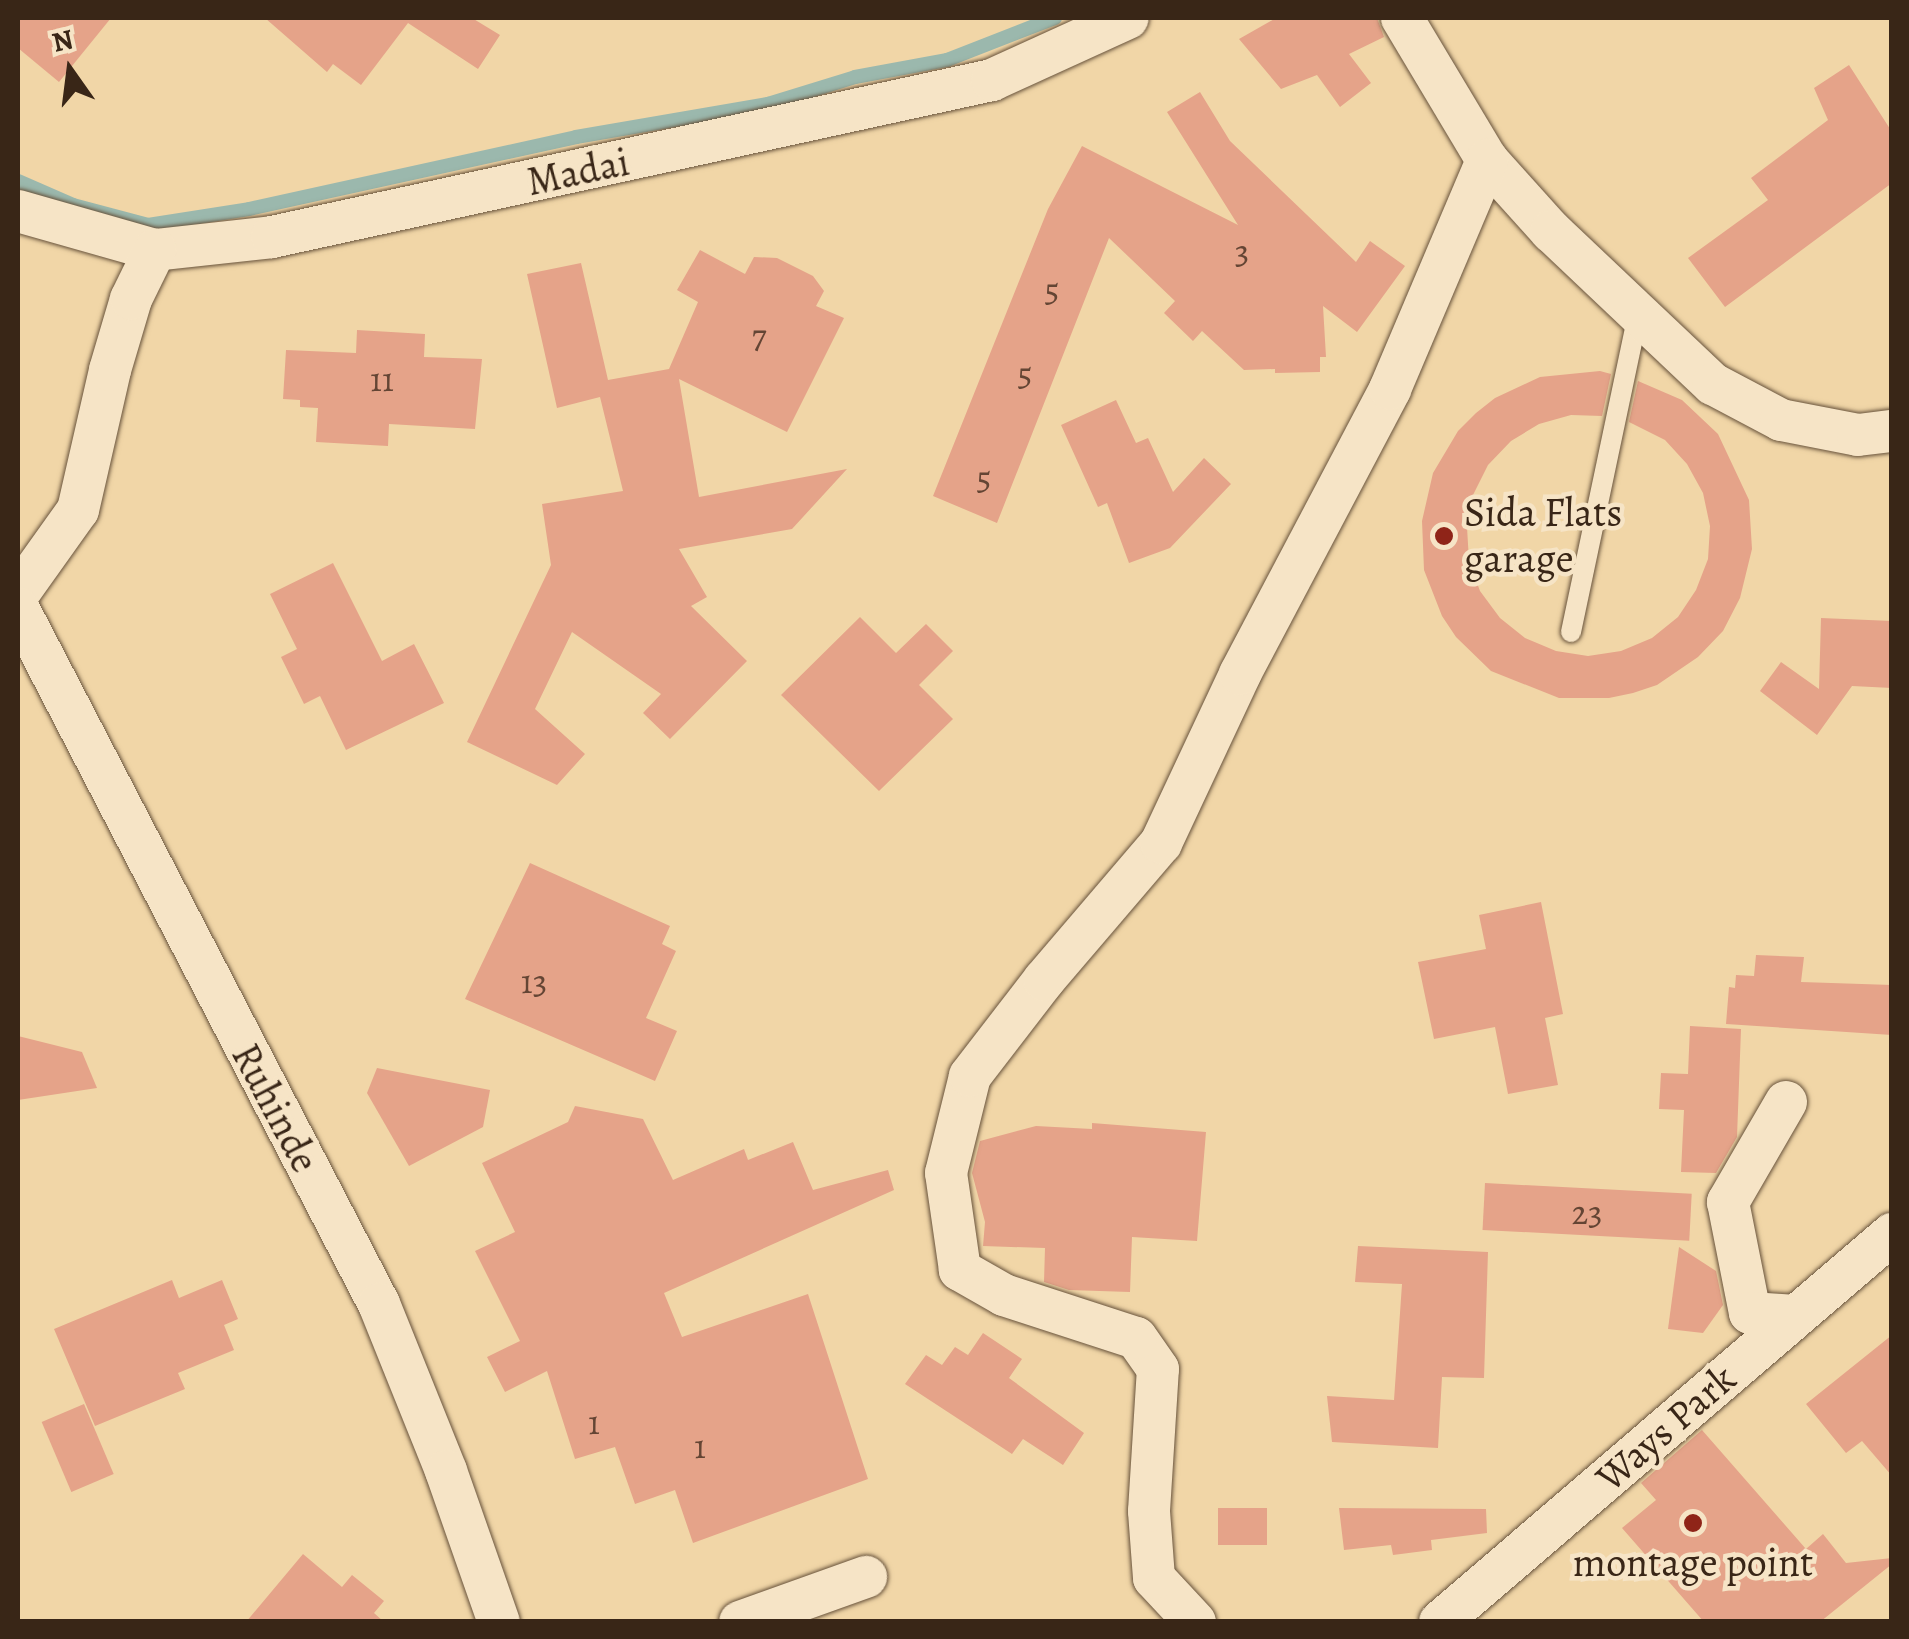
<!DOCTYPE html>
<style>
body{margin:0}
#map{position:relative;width:1909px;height:1639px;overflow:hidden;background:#f1d6a7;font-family:Alegreya,serif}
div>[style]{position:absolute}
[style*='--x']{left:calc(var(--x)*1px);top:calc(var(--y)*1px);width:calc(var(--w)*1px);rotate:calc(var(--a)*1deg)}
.stream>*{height:14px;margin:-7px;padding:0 7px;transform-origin:7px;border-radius:7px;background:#9bb8ad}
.building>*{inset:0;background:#e5a389;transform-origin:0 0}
.roads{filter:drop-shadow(0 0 2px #67523b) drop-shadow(0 0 2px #67523b)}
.service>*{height:20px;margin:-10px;padding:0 10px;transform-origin:10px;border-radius:10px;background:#f6e4c6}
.minor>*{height:42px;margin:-21px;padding:0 21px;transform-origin:21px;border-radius:21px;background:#f6e4c6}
.dots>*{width:28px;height:28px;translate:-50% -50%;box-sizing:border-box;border:5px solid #f6e4c6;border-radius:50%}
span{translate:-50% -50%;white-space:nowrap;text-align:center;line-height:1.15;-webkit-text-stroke:9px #f6e4c6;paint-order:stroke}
.number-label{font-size:35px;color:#644534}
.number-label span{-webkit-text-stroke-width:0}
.street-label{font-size:40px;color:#392617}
.poi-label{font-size:40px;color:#392617}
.left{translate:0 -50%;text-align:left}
.frame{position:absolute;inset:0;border:20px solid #392617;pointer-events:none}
.north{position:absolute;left:20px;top:20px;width:100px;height:100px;-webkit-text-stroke:8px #f6e4c6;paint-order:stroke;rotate:346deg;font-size:28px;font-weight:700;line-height:40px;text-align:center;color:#392617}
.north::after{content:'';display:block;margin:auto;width:35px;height:45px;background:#392617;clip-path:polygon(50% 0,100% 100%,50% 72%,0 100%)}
</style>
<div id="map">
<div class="stream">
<div style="--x:18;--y:181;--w:60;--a:23.6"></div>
<div style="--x:73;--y:205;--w:78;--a:14.9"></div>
<div style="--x:148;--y:225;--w:102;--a:-9"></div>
<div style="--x:249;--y:209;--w:335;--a:-12.4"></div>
<div style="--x:576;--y:137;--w:195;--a:-9.8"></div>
<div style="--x:768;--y:104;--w:91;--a:-17.2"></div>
<div style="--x:855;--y:77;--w:94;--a:-10.5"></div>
<div style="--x:947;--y:60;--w:116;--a:-21.3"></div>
</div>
<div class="building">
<div style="clip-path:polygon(18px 18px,111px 18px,59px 82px,18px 48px)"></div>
<div style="clip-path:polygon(265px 18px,472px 18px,500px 35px,478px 69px,408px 23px,361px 85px,333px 64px,327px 72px)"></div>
<div style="clip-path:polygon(1276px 18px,1377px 18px,1384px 37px,1349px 54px,1371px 83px,1340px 107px,1317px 75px,1281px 89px,1239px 39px)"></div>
<div style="clip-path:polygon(1849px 65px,1892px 132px,1892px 183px,1725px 307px,1688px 258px,1768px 200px,1751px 178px,1828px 120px,1814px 88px)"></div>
<div style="clip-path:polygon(1200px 92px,1230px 141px,1356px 262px,1370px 241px,1405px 266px,1357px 332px,1323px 306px,1326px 357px,1320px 357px,1320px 372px,1275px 373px,1275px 369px,1244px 370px,1202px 331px,1193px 341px,1164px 313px,1175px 301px,1109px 238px,997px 523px,933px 496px,1048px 209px,1082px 146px,1238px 225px,1167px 112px)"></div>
<div style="clip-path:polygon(700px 250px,745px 274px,754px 257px,777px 258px,813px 276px,824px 291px,816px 306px,844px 318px,787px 432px,679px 379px,699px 497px,847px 469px,792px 529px,679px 549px,707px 597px,691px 606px,747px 661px,670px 739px,643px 713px,661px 694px,572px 632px,535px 709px,585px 754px,557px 785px,467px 742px,551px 565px,542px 504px,623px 491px,600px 397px,557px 408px,527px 274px,581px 263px,608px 380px,669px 369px,698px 302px,677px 290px)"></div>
<div style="clip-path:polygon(357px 330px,425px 334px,424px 357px,482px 359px,475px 429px,389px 424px,388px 446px,316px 442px,318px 408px,300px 407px,300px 400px,283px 399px,286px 350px,356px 353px)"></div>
<div style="clip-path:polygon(1600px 371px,1611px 374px,1602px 416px,1571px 415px,1539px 424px,1511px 441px,1488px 465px,1473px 495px,1467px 527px,1469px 561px,1480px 591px,1500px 618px,1525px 638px,1556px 651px,1588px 656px,1621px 651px,1652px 638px,1678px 617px,1696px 590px,1708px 559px,1710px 526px,1703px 493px,1687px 464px,1665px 440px,1629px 422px,1638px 381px,1682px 400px,1718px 434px,1749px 500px,1752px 549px,1740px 598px,1723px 631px,1698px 657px,1657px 685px,1633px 693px,1609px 698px,1559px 698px,1491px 671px,1456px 637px,1442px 616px,1424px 570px,1422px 521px,1433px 473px,1458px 431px,1476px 413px,1495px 398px,1540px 377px)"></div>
<div style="clip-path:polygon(1116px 400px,1136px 443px,1148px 438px,1173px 492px,1204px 458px,1231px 484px,1170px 548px,1129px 563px,1107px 503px,1098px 507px,1061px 425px)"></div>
<div style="clip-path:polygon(333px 563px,382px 661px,414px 644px,444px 703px,346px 750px,320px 696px,304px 704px,281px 657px,297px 649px,270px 594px)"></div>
<div style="clip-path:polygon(860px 617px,896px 653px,926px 624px,953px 651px,919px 685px,953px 719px,879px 791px,781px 695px)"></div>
<div style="clip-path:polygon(1821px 618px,1892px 621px,1892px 688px,1852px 686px,1817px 735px,1760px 691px,1781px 662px,1819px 689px)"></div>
<div style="clip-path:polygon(530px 863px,670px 926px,662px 944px,676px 951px,646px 1018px,677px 1031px,655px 1081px,465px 999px)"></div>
<div style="clip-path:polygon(1541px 902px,1563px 1014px,1545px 1018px,1558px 1085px,1508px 1094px,1495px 1027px,1434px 1039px,1418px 962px,1486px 949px,1479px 915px)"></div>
<div style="clip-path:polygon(1756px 955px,1804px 957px,1801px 982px,1892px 985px,1892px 1035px,1726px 1024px,1729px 987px,1735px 988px,1736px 975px,1754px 976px)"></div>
<div style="clip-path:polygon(1690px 1026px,1741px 1029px,1737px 1137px,1716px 1173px,1681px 1172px,1684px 1110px,1659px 1109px,1661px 1073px,1688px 1074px)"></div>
<div style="clip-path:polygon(18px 1036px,82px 1052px,97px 1088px,18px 1100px)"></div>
<div style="clip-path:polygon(377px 1068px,490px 1090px,483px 1127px,409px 1166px,367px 1093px)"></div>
<div style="clip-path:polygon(575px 1106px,643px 1119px,673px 1180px,744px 1149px,748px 1160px,793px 1142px,813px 1190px,888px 1170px,894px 1190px,664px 1293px,682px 1337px,808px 1294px,868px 1479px,693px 1543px,675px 1490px,635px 1504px,615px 1447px,575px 1459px,547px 1371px,505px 1392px,487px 1357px,520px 1341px,475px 1251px,515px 1232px,482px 1163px,568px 1122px)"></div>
<div style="clip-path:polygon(1092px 1123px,1206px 1132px,1197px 1241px,1132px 1237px,1130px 1292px,1069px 1290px,1044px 1282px,1045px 1248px,983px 1246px,985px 1222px,972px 1173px,980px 1141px,1036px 1126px,1092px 1129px)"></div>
<div style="left:1485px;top:1183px;width:207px;height:47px;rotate:3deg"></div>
<div style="clip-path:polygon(1358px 1246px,1488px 1252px,1484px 1378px,1442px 1377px,1438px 1448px,1332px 1442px,1327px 1396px,1394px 1400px,1402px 1284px,1355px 1282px)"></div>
<div style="clip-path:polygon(1679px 1247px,1716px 1271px,1723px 1305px,1703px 1333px,1668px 1329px)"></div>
<div style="clip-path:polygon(172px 1280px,179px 1298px,222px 1280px,238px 1319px,224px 1325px,234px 1350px,178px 1373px,185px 1389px,95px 1426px,54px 1329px)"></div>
<div style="clip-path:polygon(983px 1333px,1022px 1359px,1009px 1378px,1084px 1433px,1063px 1465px,1023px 1439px,1012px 1454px,905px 1384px,926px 1355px,942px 1365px,955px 1347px,968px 1355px)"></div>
<div style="clip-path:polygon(1892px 1335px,1892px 1476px,1862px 1441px,1846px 1453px,1806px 1404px)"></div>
<div style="left:84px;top:1404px;width:76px;height:46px;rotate:67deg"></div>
<div style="clip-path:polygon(1702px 1430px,1806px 1549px,1823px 1534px,1846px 1563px,1892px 1558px,1892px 1564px,1820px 1622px,1704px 1622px,1622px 1528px,1656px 1500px,1641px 1483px)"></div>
<div style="left:1218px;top:1508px;width:49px;height:37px"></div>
<div style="clip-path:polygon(1339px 1508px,1486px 1509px,1487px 1533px,1431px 1540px,1432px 1550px,1393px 1555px,1391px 1545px,1344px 1550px)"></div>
<div style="clip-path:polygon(303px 1554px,342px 1587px,352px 1575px,384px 1601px,374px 1613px,384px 1622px,246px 1622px)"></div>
</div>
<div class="roads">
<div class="service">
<div style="--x:1571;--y:632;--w:326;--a:-78.1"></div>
</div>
<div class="minor">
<div style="--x:1402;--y:18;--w:165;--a:59.1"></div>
<div style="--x:1487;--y:160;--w:96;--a:48"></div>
<div style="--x:1551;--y:231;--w:223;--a:43.4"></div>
<div style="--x:1713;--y:384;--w:77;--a:27.9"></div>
<div style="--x:1781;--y:420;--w:78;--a:11"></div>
<div style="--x:1858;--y:435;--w:34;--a:-7"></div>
<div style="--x:18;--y:211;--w:142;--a:15.9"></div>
<div style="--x:155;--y:250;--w:118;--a:-6.3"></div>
<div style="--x:272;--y:237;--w:737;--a:-12.3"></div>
<div style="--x:992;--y:80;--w:149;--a:-24.5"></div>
<div style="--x:18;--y:594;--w:103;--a:-54.5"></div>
<div style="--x:78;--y:510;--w:144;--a:-77.1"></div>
<div style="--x:110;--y:370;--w:74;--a:-73.5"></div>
<div style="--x:131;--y:299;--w:55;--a:-63.9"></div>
<div style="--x:18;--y:608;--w:784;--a:62.59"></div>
<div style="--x:379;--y:1304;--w:180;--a:68.1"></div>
<div style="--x:446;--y:1471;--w:160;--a:70.7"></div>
<div style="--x:1786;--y:1102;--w:116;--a:120.1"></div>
<div style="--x:1728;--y:1202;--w:113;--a:78.8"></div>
<div style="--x:1750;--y:1313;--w:46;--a:3.7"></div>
<div style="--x:740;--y:1622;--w:134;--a:-19.7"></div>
<div style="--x:1195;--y:1622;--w:60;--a:-133"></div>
<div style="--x:1154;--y:1578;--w:67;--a:-94.3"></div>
<div style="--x:1149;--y:1511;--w:142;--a:-86.4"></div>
<div style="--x:1158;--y:1369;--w:38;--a:-125"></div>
<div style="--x:1136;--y:1338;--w:139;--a:-162"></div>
<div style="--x:1004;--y:1295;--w:51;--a:-150.4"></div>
<div style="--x:960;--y:1270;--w:98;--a:-98.2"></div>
<div style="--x:946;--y:1173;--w:100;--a:-76.1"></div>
<div style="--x:970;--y:1076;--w:121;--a:-52.4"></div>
<div style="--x:1044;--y:980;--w:180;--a:-49.5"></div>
<div style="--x:1161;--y:843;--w:187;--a:-64.9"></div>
<div style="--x:1240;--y:674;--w:322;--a:-62.2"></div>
<div style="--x:1390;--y:389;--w:249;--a:-67"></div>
<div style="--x:1440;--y:1622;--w:596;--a:-40.64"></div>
</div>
</div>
<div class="dots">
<div style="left:1444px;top:536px;background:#8f2418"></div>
<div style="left:1693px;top:1523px;background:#8f2418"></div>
</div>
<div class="number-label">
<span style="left:1242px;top:251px">3</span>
<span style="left:1052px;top:289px">5</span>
<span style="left:759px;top:336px">7</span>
<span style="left:1025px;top:373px">5</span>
<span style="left:382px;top:379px">11</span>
<span style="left:984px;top:477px">5</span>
<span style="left:534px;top:981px">13</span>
<span style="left:1587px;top:1212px">23</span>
<span style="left:594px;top:1422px">1</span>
<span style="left:700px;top:1446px">1</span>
</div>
<div class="street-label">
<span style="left:578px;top:172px;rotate:-12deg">Madai</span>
<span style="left:275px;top:1108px;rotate:62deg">Ruhinde</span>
<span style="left:1666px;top:1428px;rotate:-41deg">Ways Park</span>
</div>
<div class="poi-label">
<span class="left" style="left:1464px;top:536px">Sida Flats<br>garage</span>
<span style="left:1693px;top:1563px">montage point</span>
</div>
<div class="frame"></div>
<div class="north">N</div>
</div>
